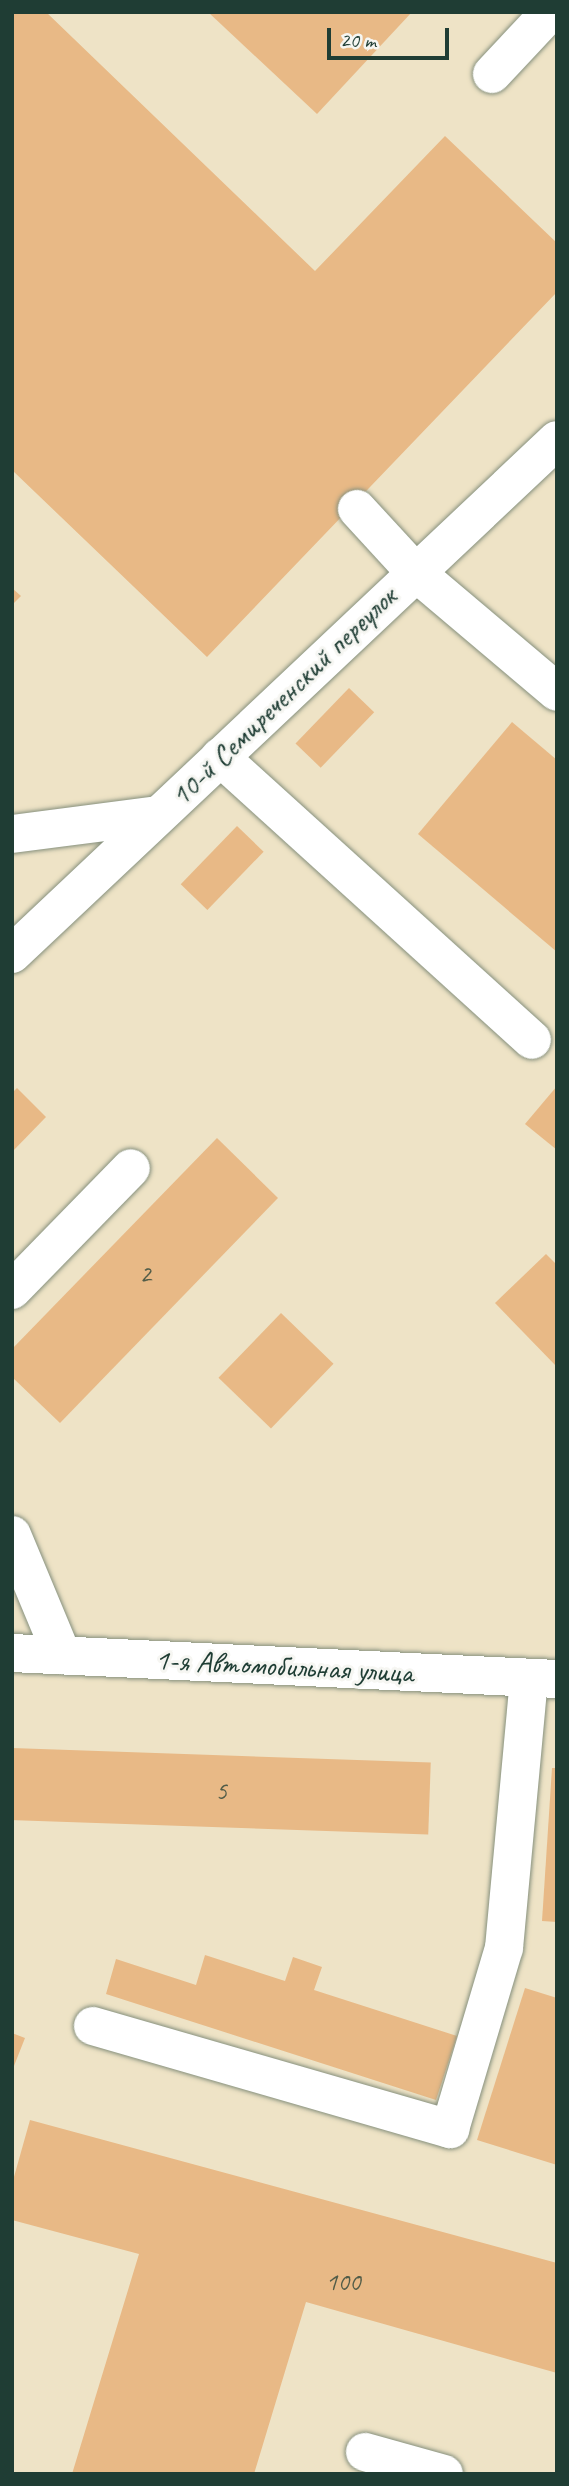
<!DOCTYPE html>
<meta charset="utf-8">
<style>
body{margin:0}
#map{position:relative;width:569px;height:2486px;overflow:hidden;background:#eee3c6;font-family:Caveat,sans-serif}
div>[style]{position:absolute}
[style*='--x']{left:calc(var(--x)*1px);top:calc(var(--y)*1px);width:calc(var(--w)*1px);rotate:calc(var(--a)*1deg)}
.building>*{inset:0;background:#e8b986;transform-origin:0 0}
.roads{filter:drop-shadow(0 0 2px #86907d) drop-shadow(0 0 2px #86907d)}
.minor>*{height:38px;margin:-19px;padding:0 19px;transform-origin:19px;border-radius:19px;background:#fff}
span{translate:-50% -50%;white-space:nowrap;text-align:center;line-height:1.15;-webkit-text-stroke:6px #f6f6f2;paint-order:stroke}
.number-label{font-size:26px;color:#515c48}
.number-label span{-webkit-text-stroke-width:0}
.street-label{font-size:30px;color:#1f3d34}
.frame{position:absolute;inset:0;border:14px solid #1f3d34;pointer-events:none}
.scale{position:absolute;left:327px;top:28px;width:122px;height:32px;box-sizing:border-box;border:4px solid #1f3d34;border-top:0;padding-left:9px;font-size:21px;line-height:24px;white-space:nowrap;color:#1f3d34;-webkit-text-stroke:5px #f6f6f2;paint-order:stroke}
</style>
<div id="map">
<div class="building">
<div style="clip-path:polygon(12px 12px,46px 12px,315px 271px,445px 136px,557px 243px,557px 292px,207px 657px,12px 470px)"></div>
<div style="clip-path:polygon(208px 12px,412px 12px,317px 114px)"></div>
<div style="clip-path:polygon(12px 588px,21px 596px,12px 605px)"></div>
<div style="left:349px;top:688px;width:35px;height:77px;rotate:44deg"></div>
<div style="clip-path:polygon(512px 722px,557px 760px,557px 952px,418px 834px)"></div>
<div style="left:237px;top:826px;width:37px;height:81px;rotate:44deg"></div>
<div style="clip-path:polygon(557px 1086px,557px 1150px,525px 1124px)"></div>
<div style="clip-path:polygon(17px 1088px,46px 1117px,12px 1152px,12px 1093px)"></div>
<div style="clip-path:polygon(217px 1138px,278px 1198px,60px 1423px,12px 1377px,12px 1349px)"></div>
<div style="clip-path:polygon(546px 1254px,557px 1265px,557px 1367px,495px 1303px)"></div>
<div style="left:281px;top:1313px;width:73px;height:90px;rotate:44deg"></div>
<div style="left:12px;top:1748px;width:419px;height:72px;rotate:2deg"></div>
<div style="clip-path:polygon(552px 1768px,557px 1768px,557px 1922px,542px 1921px)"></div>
<div style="clip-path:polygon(205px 1955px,285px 1981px,293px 1957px,322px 1967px,314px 1990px,457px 2036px,436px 2100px,106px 1994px,116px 1959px,196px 1985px)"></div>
<div style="clip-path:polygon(525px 1988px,557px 1998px,557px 2165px,477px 2140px)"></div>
<div style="clip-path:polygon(12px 2033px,25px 2038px,12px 2071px)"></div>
<div style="clip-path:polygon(30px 2120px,557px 2263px,557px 2373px,306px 2302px,254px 2474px,72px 2474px,139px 2254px,12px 2220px,12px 2184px)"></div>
</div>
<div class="roads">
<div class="minor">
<div style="--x:492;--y:74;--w:85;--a:-46.9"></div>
<div style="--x:357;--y:509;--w:84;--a:47.4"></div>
<div style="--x:414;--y:571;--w:187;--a:40.2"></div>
<div style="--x:220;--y:757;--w:421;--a:42.2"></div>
<div style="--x:12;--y:834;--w:147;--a:-7.4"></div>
<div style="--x:12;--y:954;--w:749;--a:-43.32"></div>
<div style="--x:12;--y:1290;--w:170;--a:-45.7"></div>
<div style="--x:12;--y:1535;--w:130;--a:67.4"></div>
<div style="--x:12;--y:1653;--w:546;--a:2.73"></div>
<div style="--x:93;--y:2026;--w:372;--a:16.1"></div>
<div style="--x:450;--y:2129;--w:189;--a:-73.4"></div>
<div style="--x:504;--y:1948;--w:271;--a:-84.7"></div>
<div style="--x:365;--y:2452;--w:82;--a:15.6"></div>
</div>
</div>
<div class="number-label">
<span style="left:145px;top:1274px">2</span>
<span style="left:221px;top:1791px">5</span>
<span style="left:343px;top:2282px">100</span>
</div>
<div class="street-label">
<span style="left:283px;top:696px;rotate:-44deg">10-й Семиреченский переулок</span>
<span style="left:284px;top:1666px;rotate:3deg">1-я Автомобильная улица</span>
</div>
<div class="frame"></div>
<div class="scale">20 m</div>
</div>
